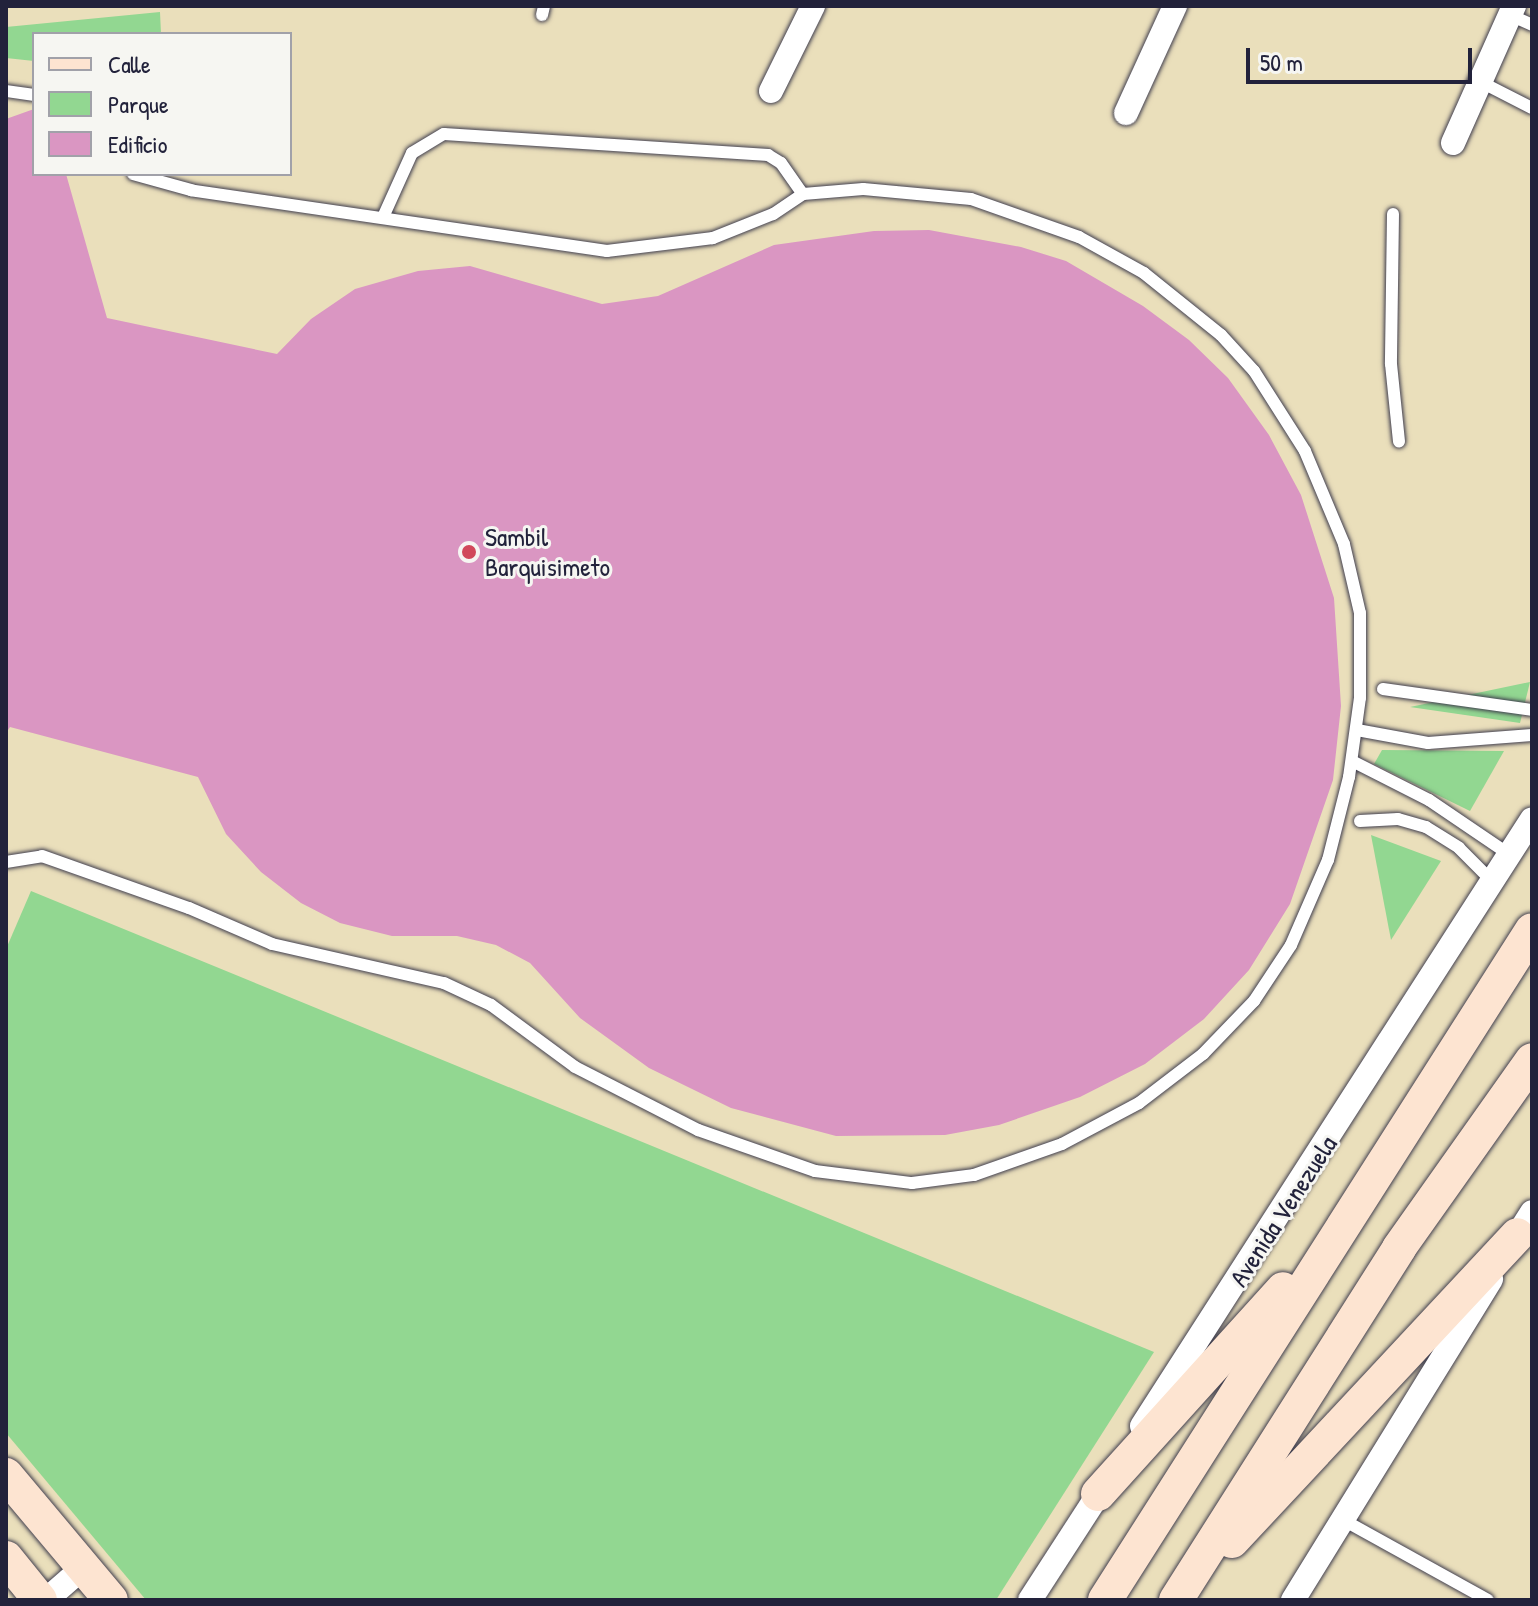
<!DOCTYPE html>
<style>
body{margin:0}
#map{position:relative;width:1538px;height:1606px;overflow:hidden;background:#eadfbb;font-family:"Patrick Hand",sans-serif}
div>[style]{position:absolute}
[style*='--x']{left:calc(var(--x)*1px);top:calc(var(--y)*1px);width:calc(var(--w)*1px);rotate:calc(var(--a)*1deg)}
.green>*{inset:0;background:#92d791}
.building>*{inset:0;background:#da96c2}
.roads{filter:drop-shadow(0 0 2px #403e4e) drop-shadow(0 0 2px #403e4e)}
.lane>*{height:12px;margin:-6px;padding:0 6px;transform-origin:6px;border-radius:6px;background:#fff}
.street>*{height:24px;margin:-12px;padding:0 12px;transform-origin:12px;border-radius:12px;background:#fff}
.secondary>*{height:34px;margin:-17px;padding:0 17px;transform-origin:17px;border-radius:17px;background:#fde4d1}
.dots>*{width:22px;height:22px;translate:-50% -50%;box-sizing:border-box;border:4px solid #f6f6f2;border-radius:50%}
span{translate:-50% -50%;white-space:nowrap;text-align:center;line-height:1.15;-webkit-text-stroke:6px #f6f6f2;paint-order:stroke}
.poi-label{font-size:26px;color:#22223b}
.left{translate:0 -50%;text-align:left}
.street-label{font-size:26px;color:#22223b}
.frame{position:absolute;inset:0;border:8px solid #22223b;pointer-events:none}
.legend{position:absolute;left:32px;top:32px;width:260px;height:144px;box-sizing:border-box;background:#f6f6f2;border:2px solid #a1a1a9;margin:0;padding:10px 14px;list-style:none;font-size:24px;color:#22223b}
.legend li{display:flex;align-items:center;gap:16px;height:40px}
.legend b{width:40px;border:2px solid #a1a1a9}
.scale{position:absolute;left:1246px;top:48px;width:226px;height:36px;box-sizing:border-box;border:4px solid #22223b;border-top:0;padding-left:10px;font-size:24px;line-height:28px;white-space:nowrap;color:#22223b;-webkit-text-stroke:6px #f6f6f2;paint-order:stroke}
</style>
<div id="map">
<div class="green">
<div style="clip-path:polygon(160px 12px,161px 34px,34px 34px,34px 61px,6px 58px,6px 27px)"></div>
<div style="clip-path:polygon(1530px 682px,1520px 723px,1410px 707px)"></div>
<div style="clip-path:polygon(1382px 750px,1504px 751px,1470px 811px,1374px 764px)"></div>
<div style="clip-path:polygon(1371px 835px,1441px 861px,1391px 940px)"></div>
<div style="clip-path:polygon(31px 891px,1154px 1352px,996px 1600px,146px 1600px,6px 1433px,6px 949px)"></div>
</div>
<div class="building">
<div style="clip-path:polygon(34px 109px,34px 174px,66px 174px,107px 318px,277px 354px,311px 319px,355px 289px,418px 271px,470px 266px,602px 304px,658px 296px,774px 245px,874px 231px,929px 230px,1021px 247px,1066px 261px,1143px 306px,1189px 340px,1228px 378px,1269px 435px,1301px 495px,1334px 598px,1341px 706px,1333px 780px,1290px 904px,1249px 970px,1204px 1019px,1145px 1064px,1080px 1097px,999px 1125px,945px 1135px,836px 1136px,731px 1108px,649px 1068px,580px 1018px,530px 963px,496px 945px,457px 936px,392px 936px,340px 923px,301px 903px,261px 872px,226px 834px,198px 777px,10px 727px,6px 733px,6px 119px)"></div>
</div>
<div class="roads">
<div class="lane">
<div style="--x:542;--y:15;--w:9;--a:-77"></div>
<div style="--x:1510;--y:15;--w:24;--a:24"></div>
<div style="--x:1479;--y:81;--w:59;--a:27"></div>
<div style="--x:6;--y:91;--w:28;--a:8"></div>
<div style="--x:1393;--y:214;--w:150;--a:90.8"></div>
<div style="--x:1391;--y:364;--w:78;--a:84.1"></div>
<div style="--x:384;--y:215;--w:68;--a:-65.7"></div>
<div style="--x:412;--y:153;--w:37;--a:-31"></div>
<div style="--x:444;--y:134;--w:325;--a:3.7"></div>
<div style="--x:768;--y:155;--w:15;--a:32"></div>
<div style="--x:781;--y:163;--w:38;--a:55"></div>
<div style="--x:1383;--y:689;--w:150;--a:8"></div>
<div style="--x:1357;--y:730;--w:72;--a:10.4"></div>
<div style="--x:1428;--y:743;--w:104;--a:-4.4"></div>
<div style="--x:1352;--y:761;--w:86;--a:26.9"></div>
<div style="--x:1429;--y:800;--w:98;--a:34.2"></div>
<div style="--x:1360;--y:821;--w:38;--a:-3"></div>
<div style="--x:1398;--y:819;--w:29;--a:16"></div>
<div style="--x:1426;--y:827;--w:39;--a:32"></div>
<div style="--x:1459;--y:848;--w:49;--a:45"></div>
<div style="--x:6;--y:862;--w:36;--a:-9"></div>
<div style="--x:42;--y:856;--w:156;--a:19.5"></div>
<div style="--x:189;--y:908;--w:90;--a:23.4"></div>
<div style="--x:272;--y:944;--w:176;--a:12.8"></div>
<div style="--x:444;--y:983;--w:52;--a:25.1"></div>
<div style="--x:491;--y:1005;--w:104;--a:36.4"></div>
<div style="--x:575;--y:1067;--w:138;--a:27.1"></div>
<div style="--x:698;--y:1130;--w:124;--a:19.3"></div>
<div style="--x:815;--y:1171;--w:98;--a:7.1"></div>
<div style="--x:912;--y:1183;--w:63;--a:-7.4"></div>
<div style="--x:974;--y:1175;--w:93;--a:-19.4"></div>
<div style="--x:1062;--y:1144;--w:87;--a:-28"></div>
<div style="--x:1139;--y:1103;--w:81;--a:-37.4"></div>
<div style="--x:1203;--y:1054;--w:74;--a:-46.1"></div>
<div style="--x:1254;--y:1001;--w:67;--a:-56.5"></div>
<div style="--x:1291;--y:945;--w:93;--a:-66.5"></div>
<div style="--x:1328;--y:860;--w:86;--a:-75.8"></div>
<div style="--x:1349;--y:777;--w:80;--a:-82.1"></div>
<div style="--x:1360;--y:698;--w:85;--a:-90"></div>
<div style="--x:1360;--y:613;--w:71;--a:-103.1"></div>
<div style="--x:1344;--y:544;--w:101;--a:-112.8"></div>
<div style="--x:1305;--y:451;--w:95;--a:-122.5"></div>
<div style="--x:1254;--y:371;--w:49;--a:-132.5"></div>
<div style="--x:1221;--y:335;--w:99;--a:-141.2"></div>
<div style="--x:1144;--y:273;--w:74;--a:-151"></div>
<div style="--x:1079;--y:237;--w:114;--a:-160.6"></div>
<div style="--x:971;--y:199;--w:108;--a:-174.7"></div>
<div style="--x:863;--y:189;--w:60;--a:175.2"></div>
<div style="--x:803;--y:194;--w:36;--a:146"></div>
<div style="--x:773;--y:214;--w:65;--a:158.2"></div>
<div style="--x:713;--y:238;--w:107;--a:173"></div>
<div style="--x:607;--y:251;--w:420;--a:-171.7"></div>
<div style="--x:191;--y:190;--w:60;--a:-164.6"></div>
<div style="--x:1345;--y:1521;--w:163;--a:28.9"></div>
</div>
<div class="street">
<div style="--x:771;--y:91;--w:95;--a:-63.7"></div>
<div style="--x:1126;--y:113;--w:118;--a:-65.4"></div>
<div style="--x:1453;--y:143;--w:150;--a:-66"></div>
<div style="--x:1510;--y:1247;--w:41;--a:-57.8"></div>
<div style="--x:1142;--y:1426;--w:721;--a:-57.28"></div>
<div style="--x:46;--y:1600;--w:52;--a:-41.1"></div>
<div style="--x:1030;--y:1600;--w:142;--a:-57.1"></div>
<div style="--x:1293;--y:1600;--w:377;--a:-58.3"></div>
</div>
<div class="secondary">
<div style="--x:6;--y:1475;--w:163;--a:50"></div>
<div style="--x:1098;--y:1494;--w:276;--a:-47.9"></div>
<div style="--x:1232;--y:1541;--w:418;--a:-47"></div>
<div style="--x:6;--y:1558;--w:54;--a:51"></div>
<div style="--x:1105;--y:1600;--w:794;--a:-57.49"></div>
<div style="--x:1176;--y:1600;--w:417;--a:-57.6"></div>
<div style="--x:1399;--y:1248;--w:230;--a:-54.7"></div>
</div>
</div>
<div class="dots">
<div style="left:469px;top:552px;background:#d1495b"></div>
</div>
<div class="poi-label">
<span class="left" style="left:485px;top:552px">Sambil<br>Barquisimeto</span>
</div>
<div class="street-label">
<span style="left:1283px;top:1211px;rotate:-57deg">Avenida Venezuela</span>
</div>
<div class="frame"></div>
<ul class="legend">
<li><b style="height:10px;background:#fde4d1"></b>Calle</li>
<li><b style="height:22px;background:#92d791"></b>Parque</li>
<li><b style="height:22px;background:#da96c2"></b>Edificio</li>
</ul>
<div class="scale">50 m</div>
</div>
